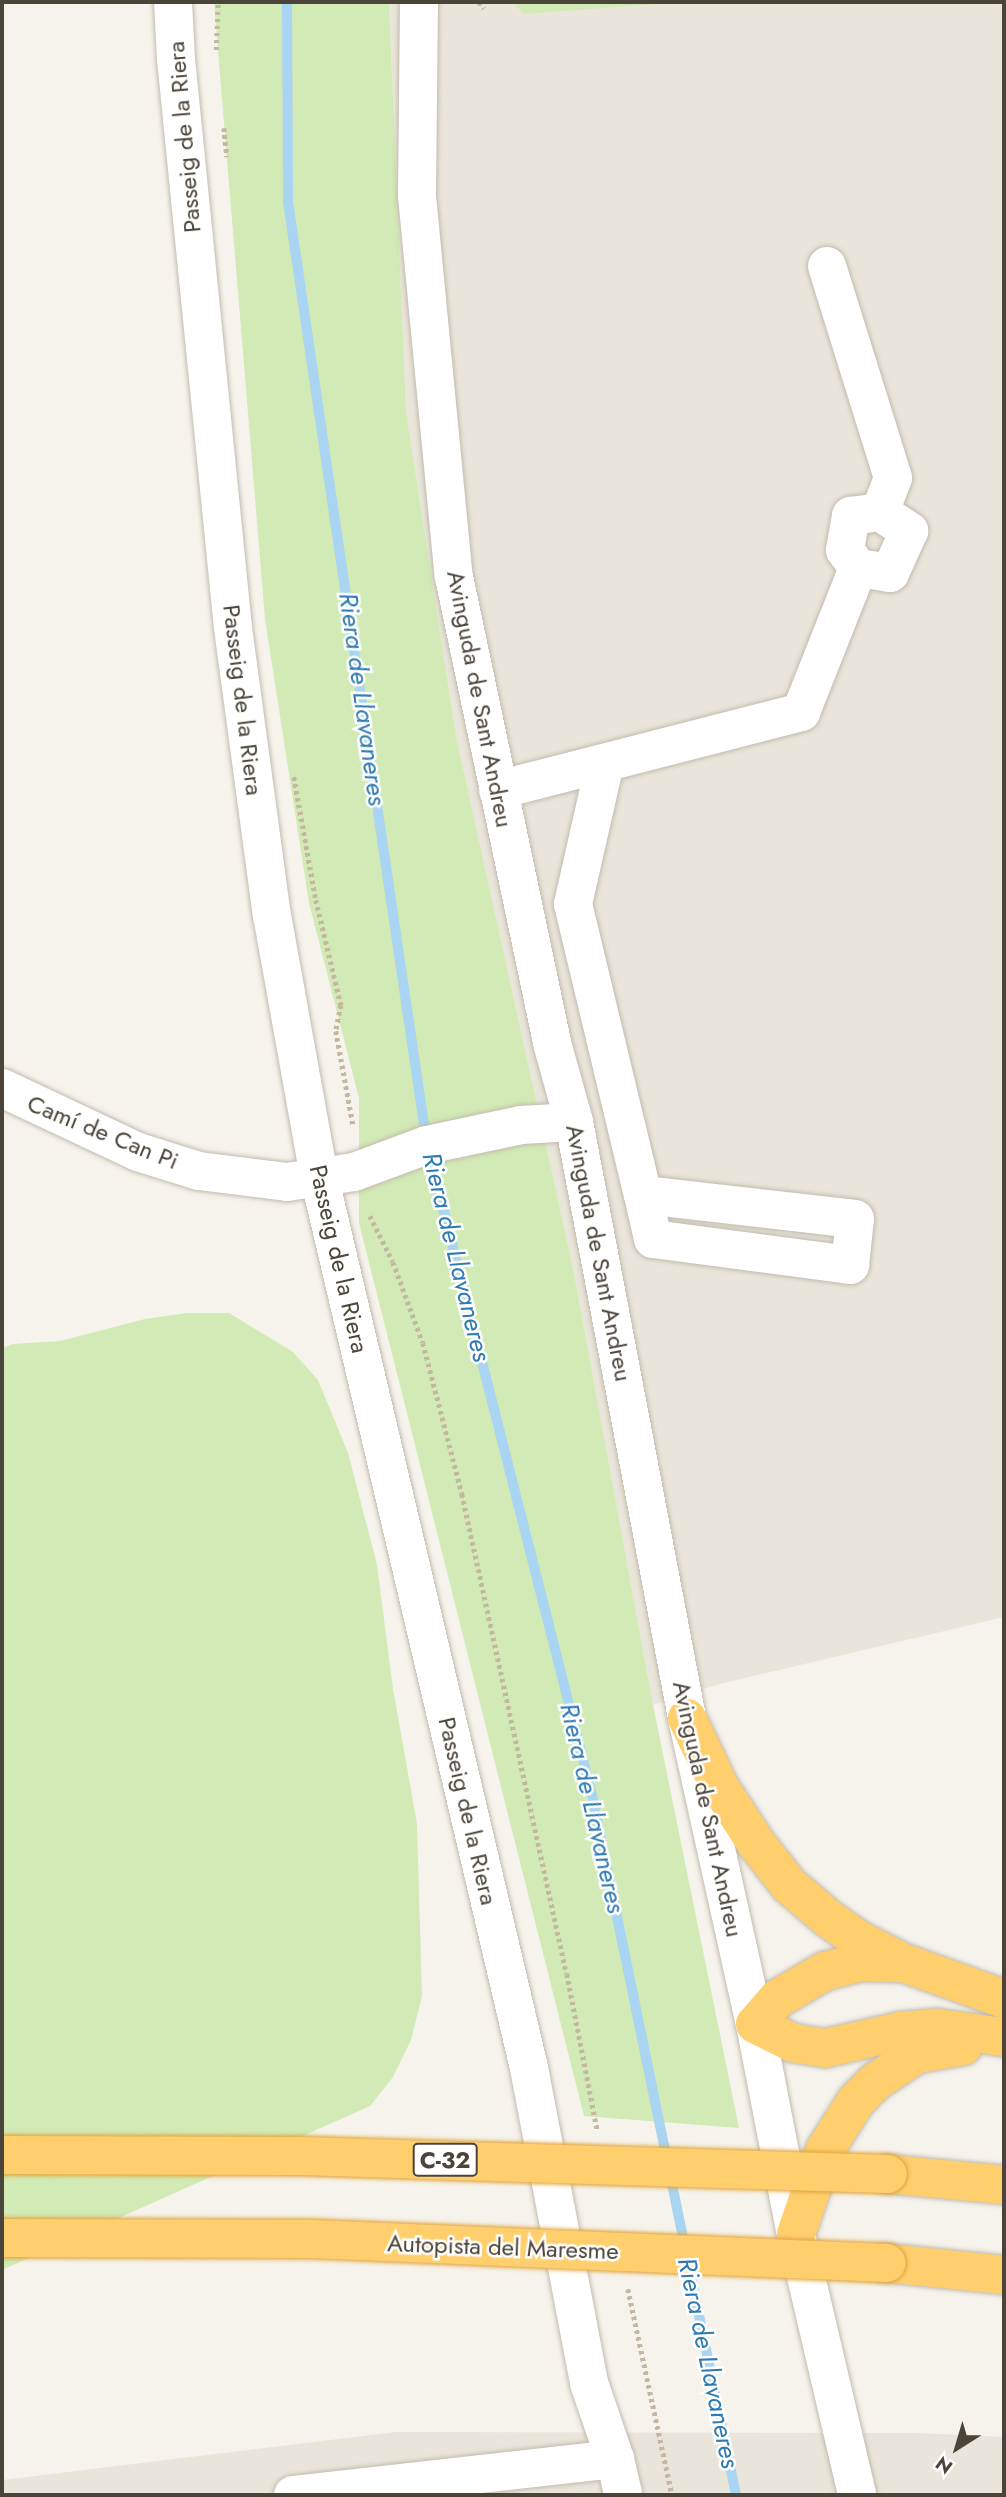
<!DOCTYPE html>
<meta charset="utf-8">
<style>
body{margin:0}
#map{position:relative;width:1006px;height:2497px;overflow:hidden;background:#f6f3ec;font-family:Jost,sans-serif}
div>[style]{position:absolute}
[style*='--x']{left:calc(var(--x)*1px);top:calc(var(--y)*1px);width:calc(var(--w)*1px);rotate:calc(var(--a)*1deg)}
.residential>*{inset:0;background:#eae5da}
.green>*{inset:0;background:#d2eab5}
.stream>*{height:10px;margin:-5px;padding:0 5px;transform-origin:5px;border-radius:5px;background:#a9d4f2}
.path>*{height:4.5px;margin-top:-2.25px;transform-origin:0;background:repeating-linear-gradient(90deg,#c4b79f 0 3.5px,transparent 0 7px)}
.roads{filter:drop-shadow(0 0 2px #c2bbae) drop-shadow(0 0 2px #c2bbae)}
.minor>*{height:38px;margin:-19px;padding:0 19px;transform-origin:19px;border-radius:19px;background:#fff}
.highway>*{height:38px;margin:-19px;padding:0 19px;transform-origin:19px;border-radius:19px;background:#ffcf6e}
.bridges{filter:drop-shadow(0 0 2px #e0a43c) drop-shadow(0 0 2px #e0a43c)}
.highway-bridge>*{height:38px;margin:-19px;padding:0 19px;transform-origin:19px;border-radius:19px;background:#ffcf6e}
span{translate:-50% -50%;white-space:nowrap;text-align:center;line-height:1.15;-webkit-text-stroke:5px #fff;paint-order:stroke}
.shield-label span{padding:2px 5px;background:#fff;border:2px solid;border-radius:5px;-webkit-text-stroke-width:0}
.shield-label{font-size:23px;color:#4b4439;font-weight:700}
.street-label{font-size:24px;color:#4b4439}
.water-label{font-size:26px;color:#2e7ab2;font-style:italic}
.frame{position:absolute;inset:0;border:4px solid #4b4439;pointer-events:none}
.north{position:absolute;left:922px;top:2413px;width:70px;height:70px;-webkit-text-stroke:5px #fff;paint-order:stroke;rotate:217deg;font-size:19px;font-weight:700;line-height:28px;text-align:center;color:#4b4439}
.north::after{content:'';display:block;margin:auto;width:24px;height:32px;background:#4b4439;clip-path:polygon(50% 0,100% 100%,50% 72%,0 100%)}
</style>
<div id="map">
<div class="residential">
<div style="clip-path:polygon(389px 2px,1004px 2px,1004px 1617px,720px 1684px,653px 1705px,573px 1268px,456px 736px,406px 411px)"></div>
<div style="clip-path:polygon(396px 2432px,918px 2433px,1004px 2437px,1004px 2495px,2px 2495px,2px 2480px)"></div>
</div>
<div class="green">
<div style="clip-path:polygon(214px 2px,389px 2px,406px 411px,456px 736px,573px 1268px,653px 1705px,739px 2128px,584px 2116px,359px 1223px,359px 1098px,309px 903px,265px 619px)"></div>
<div style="clip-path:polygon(513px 2px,684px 2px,523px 14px)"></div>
<div style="clip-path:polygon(187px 1313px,229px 1313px,293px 1352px,318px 1380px,348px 1453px,377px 1565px,393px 1689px,417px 1824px,422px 1996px,411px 2040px,393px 2077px,370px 2106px,2px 2270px,2px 1348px,13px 1344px,60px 1341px,145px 1319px)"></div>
</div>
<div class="stream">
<div style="--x:287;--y:2;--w:200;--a:89.7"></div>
<div style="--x:288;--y:202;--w:953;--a:81.61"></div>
<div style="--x:427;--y:1145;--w:671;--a:75.76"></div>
<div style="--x:592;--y:1795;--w:715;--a:78.38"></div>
</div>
<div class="path">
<div style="--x:479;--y:2;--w:8;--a:50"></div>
<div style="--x:216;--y:50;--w:48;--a:-87.6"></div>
<div style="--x:224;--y:128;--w:29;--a:84"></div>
<div style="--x:294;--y:777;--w:125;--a:79.9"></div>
<div style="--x:316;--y:900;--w:108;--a:76.6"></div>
<div style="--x:341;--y:1005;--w:26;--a:101"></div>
<div style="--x:336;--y:1031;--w:96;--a:79.7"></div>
<div style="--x:370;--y:1216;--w:51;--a:63.4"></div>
<div style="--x:393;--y:1262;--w:86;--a:69.7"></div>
<div style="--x:423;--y:1343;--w:156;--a:75.5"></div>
<div style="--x:462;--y:1494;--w:491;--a:77.7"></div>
<div style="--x:567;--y:1974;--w:158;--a:79"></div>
<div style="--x:628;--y:2289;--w:211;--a:77.9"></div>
</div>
<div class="roads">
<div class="minor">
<div style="--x:173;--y:2;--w:57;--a:87"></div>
<div style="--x:176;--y:59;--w:572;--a:84.28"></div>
<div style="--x:233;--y:628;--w:290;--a:82.3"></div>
<div style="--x:272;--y:915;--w:265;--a:79.8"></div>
<div style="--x:319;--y:1176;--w:916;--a:76.75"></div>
<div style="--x:529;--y:2068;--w:321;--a:79.2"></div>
<div style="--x:589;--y:2383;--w:80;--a:71.1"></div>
<div style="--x:615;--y:2459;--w:37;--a:77"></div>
<div style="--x:419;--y:2;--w:194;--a:90.6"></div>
<div style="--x:417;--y:196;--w:383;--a:84.5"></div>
<div style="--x:454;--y:577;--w:476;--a:78.1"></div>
<div style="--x:552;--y:1043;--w:82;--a:74.4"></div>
<div style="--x:574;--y:1122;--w:607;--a:79.26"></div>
<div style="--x:687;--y:1718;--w:313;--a:77.5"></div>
<div style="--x:755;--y:2024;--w:214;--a:79"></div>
<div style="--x:796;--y:2234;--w:268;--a:76.8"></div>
<div style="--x:827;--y:266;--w:222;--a:72.7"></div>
<div style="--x:893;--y:478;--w:36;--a:111"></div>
<div style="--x:605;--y:763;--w:145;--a:102.8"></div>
<div style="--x:573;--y:904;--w:299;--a:76.5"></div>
<div style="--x:643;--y:1195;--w:45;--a:77.2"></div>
<div style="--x:653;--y:1239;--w:199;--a:7.5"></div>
<div style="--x:850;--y:1265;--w:46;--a:-83.8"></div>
<div style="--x:855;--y:1219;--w:213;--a:-173.5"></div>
<div style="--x:498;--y:790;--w:313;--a:-14.4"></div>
<div style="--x:801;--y:712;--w:155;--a:-68.4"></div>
<div style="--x:858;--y:568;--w:22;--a:-126"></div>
<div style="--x:845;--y:550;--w:35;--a:-80"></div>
<div style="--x:851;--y:516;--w:29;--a:-8"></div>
<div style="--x:880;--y:512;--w:35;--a:33"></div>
<div style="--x:909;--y:531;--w:46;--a:114.3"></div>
<div style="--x:890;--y:573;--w:32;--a:-171"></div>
<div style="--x:2;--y:1088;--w:150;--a:25.2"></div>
<div style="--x:138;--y:1152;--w:64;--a:17.3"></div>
<div style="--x:199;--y:1171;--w:89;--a:7.1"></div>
<div style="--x:287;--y:1182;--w:68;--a:-8.5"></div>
<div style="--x:354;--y:1172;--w:78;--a:-20.3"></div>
<div style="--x:427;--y:1145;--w:96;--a:-12"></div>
<div style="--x:521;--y:1125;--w:53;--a:-3.2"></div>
<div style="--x:293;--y:2495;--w:324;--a:-6.4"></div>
</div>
<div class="highway">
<div style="--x:687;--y:1718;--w:75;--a:64.8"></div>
<div style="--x:719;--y:1786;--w:68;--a:57"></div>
<div style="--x:756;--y:1843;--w:53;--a:51.8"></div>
<div style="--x:789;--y:1885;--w:52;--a:40.4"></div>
<div style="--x:829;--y:1919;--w:39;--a:35"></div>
<div style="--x:861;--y:1941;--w:48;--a:27.1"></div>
<div style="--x:904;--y:1963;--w:106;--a:19.8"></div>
<div style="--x:900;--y:1963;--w:39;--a:-179"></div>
<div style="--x:861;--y:1962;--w:37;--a:166"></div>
<div style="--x:825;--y:1971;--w:56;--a:149.7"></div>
<div style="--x:777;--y:1999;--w:33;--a:131"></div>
<div style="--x:755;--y:2024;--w:42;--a:26.6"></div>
<div style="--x:793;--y:2043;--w:33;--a:9"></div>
<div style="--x:826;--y:2048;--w:77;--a:-12.8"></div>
<div style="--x:901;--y:2031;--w:36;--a:-5"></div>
<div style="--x:937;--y:2028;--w:68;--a:7.7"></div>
<div style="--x:888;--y:2174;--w:117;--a:5.4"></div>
<div style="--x:796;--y:2234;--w:89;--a:-71"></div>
<div style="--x:825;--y:2150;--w:58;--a:-57.7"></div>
<div style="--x:856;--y:2101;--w:27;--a:-45"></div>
<div style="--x:875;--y:2082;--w:50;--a:-33.7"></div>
<div style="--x:917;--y:2054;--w:47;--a:-9.9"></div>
<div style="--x:886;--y:2263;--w:119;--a:5.8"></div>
</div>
</div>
<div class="bridges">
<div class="highway-bridge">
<div style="--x:2;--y:2155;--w:299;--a:0.2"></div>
<div style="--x:301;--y:2156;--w:587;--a:1.76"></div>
<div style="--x:2;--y:2238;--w:310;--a:0.2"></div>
<div style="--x:312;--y:2239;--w:575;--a:2.39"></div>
</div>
</div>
<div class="shield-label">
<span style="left:445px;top:2160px">C-32</span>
</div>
<div class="street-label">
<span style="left:184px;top:137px;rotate:-95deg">Passeig de la Riera</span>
<span style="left:480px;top:699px;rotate:79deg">Avinguda de Sant Andreu</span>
<span style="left:243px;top:700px;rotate:83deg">Passeig de la Riera</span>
<span style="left:103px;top:1132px;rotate:22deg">Camí de Can Pi</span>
<span style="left:599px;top:1253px;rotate:79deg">Avinguda de Sant Andreu</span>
<span style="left:339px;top:1259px;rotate:77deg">Passeig de la Riera</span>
<span style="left:708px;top:1809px;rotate:78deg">Avinguda de Sant Andreu</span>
<span style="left:468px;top:1811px;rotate:77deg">Passeig de la Riera</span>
<span style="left:503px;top:2247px;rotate:2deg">Autopista del Maresme</span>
</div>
<div class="water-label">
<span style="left:362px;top:699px;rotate:82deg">Riera de Llavaneres</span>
<span style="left:456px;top:1257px;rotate:76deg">Riera de Llavaneres</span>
<span style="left:592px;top:1808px;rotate:77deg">Riera de Llavaneres</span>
<span style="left:708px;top:2363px;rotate:78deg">Riera de Llavaneres</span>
</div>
<div class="frame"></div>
<div class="north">N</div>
</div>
